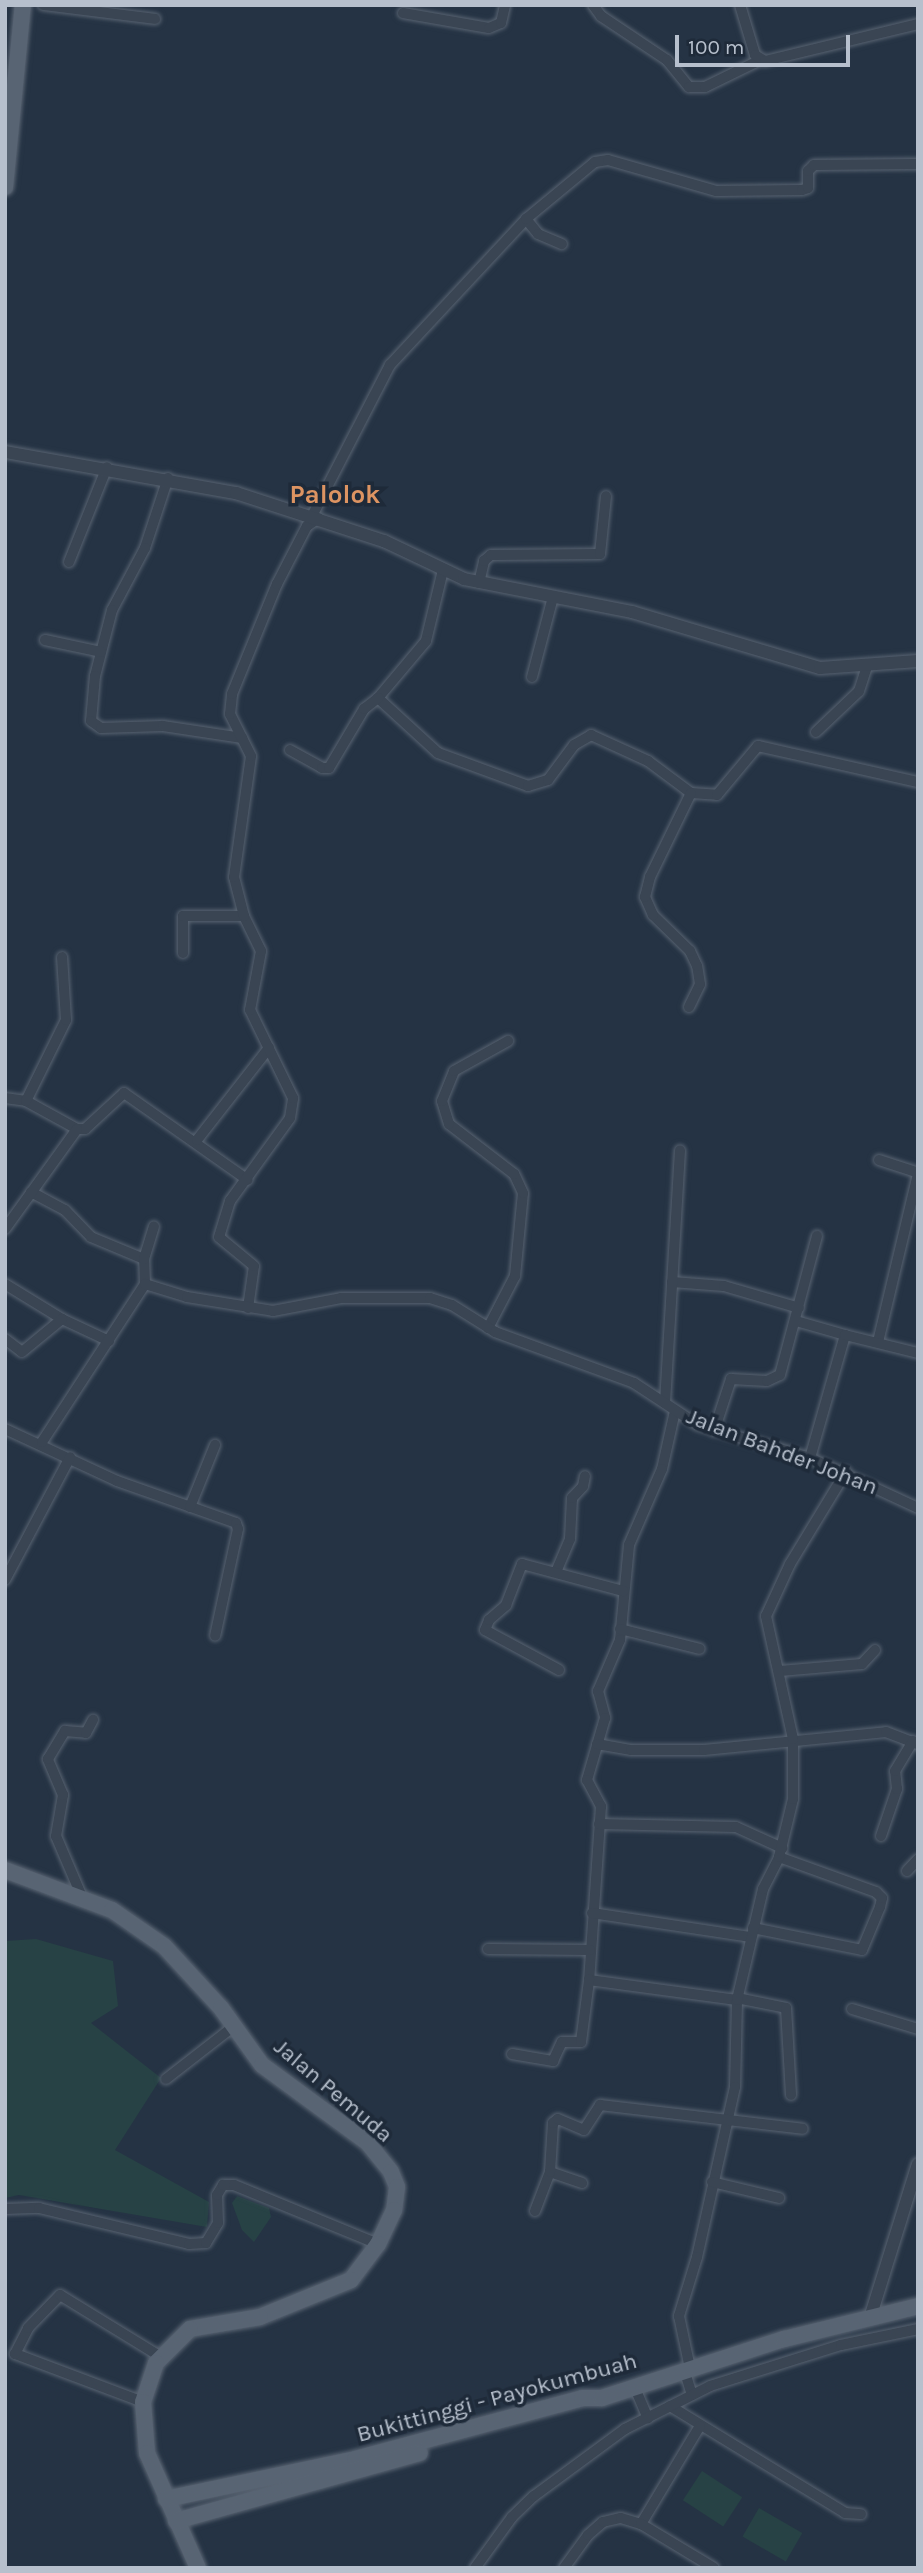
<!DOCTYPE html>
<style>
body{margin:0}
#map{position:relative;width:923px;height:2573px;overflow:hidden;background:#253344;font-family:Karla,sans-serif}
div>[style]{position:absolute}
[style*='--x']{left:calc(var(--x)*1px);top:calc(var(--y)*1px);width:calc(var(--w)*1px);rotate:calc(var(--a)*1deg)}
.green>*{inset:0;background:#274245;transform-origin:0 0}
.roads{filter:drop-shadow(0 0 2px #586371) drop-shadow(0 0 2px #586371)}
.minor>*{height:10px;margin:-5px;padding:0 5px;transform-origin:5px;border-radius:5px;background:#3a4553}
.tertiary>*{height:12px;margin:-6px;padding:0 6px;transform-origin:6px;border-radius:6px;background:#3a4553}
.primary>*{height:16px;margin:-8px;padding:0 8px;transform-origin:8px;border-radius:8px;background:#586473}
span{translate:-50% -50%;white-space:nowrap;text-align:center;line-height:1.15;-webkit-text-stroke:7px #1e2a39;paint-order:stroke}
.street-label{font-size:23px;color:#b7c0cd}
.quarter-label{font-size:26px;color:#dd9462;font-weight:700}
.frame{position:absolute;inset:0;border:7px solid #b7c0cd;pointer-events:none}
.scale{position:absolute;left:675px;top:35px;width:175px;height:32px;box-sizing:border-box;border:4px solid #b7c0cd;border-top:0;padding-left:9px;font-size:21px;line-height:24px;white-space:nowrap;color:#b7c0cd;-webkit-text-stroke:5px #1e2a39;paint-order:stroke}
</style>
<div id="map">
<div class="green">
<div style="clip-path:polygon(36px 1939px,113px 1961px,118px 2006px,91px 2023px,161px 2078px,115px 2150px,209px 2202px,207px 2227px,19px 2195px,5px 2198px,5px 1941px)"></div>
<div style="clip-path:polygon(237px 2196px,269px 2208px,271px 2217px,254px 2242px,242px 2230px,232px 2203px)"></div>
<div style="left:702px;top:2471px;width:48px;height:35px;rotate:33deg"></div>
<div style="left:759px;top:2508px;width:50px;height:33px;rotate:30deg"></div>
</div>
<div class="roads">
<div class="minor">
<div style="--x:43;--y:5;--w:113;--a:7.1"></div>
<div style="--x:593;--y:5;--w:14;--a:54"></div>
<div style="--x:601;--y:16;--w:79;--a:33.7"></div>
<div style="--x:667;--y:60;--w:35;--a:51"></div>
<div style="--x:689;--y:87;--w:16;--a:0"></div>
<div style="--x:705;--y:87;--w:61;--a:-26.1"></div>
<div style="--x:740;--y:5;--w:52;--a:73.3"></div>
<div style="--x:755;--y:55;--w:12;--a:31"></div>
<div style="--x:765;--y:61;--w:157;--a:-13.6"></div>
<div style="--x:403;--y:13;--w:87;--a:9.9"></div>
<div style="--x:489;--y:28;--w:13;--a:-23"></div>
<div style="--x:501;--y:23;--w:18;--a:-77"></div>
<div style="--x:526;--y:219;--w:19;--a:51"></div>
<div style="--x:538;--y:234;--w:26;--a:23"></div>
<div style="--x:168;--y:478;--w:74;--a:108.2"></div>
<div style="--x:145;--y:548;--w:70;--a:118"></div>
<div style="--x:112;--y:610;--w:68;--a:104.4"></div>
<div style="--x:95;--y:676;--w:45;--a:95.1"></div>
<div style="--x:91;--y:721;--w:12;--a:35"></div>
<div style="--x:101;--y:728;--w:62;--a:-1.8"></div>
<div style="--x:163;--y:726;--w:80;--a:8.6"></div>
<div style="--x:312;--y:516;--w:170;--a:-62.7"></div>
<div style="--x:390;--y:365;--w:200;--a:-47"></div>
<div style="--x:526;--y:219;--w:89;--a:-39.6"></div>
<div style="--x:595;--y:162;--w:13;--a:-9"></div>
<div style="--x:608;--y:160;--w:112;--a:16"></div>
<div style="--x:716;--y:191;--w:86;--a:-0.7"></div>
<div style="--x:802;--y:190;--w:6;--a:-18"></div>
<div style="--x:808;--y:188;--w:17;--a:-90"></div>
<div style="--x:808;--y:171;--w:8;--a:-45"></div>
<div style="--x:814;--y:165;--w:104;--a:-0.6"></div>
<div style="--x:69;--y:562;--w:102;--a:-68.2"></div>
<div style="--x:443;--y:570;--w:73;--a:103.5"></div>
<div style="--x:426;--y:641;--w:75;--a:130.1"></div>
<div style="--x:378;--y:698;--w:81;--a:42.5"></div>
<div style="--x:438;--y:753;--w:96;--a:20.1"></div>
<div style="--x:528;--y:786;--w:21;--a:-17"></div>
<div style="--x:548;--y:780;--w:44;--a:-53.4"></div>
<div style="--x:574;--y:745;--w:20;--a:-30"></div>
<div style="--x:591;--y:735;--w:63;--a:24.5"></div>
<div style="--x:648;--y:761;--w:54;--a:36.7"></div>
<div style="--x:691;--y:793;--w:26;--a:4"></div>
<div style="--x:717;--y:795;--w:64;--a:-50.1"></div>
<div style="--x:758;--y:746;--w:164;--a:12.7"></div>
<div style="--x:479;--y:583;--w:23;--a:-77"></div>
<div style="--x:484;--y:561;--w:9;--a:-41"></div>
<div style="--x:491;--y:555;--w:109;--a:-0.5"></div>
<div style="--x:600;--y:554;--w:58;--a:-84.1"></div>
<div style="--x:45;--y:640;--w:57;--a:12.1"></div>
<div style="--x:532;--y:677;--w:83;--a:-75.3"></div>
<div style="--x:816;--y:732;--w:59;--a:-43.6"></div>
<div style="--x:859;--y:691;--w:28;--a:-72"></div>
<div style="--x:290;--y:750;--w:37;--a:29"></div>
<div style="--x:322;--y:768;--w:7;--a:0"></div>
<div style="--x:329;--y:768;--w:69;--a:-59.3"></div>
<div style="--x:364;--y:709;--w:18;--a:-38"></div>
<div style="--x:183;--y:953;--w:37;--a:-90"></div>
<div style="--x:183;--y:916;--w:61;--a:0"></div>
<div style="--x:689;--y:1007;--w:25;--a:-64"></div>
<div style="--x:700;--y:984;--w:18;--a:-99"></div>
<div style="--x:697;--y:966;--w:17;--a:-115"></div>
<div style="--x:690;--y:951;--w:52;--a:-135.8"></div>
<div style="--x:653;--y:915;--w:20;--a:-114"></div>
<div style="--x:645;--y:897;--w:21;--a:-76"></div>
<div style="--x:650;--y:877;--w:93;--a:-64"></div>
<div style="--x:5;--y:1098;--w:21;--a:8"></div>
<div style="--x:26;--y:1101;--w:58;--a:28.8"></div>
<div style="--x:77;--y:1129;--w:8;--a:0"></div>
<div style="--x:85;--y:1129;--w:53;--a:-42.7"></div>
<div style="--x:124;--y:1093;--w:151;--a:35.1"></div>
<div style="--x:26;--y:1101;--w:90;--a:-63.7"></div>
<div style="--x:66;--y:1020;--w:63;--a:-93.6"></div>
<div style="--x:197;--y:1140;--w:117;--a:-52"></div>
<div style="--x:879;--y:1160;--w:38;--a:18"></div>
<div style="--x:31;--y:1192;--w:38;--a:28"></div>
<div style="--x:65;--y:1210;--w:37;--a:46"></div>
<div style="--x:91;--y:1237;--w:57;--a:22.5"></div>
<div style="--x:5;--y:1229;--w:123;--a:-54.2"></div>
<div style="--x:672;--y:1282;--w:52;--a:4.4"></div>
<div style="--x:724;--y:1286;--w:78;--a:16.3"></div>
<div style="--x:5;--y:1284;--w:67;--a:31.6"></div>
<div style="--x:62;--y:1319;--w:52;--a:25.1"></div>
<div style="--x:145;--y:1284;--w:25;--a:-92"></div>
<div style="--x:144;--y:1259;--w:34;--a:-73"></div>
<div style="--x:248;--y:1308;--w:42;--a:-81.9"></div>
<div style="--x:254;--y:1266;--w:45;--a:-140.4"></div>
<div style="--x:219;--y:1237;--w:38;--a:-73"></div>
<div style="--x:230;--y:1201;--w:102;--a:-54.1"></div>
<div style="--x:290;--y:1118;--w:20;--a:-81"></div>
<div style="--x:293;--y:1098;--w:98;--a:-116"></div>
<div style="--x:250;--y:1010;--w:60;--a:-79.4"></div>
<div style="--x:261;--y:951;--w:39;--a:-116"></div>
<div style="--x:244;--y:916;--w:40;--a:-104.4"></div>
<div style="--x:234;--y:877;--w:122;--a:-82"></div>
<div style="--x:251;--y:756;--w:47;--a:-116.6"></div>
<div style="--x:230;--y:714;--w:20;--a:-84"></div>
<div style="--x:232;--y:694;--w:119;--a:-67.8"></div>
<div style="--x:277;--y:584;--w:65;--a:-62.7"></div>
<div style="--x:307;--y:526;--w:14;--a:-34"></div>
<div style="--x:796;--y:1321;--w:51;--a:15.9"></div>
<div style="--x:488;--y:1328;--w:59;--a:-62.6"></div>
<div style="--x:515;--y:1276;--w:83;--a:-84.5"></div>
<div style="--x:523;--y:1193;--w:21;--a:-115"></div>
<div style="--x:514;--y:1174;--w:82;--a:-142.4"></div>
<div style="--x:449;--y:1124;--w:24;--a:-107"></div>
<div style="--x:442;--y:1101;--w:32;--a:-68"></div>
<div style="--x:454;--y:1071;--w:62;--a:-29.1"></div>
<div style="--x:5;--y:1339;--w:21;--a:37"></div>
<div style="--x:22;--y:1352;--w:52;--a:-39.5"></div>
<div style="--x:878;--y:1342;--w:173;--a:-76.6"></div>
<div style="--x:665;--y:1403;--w:253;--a:-86.6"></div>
<div style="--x:675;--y:1411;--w:59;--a:102.6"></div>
<div style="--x:662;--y:1469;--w:83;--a:113.5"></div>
<div style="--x:629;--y:1545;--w:95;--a:95.4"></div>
<div style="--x:620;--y:1640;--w:56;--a:113.3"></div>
<div style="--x:598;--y:1691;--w:28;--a:75"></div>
<div style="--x:605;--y:1718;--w:65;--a:106.2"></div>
<div style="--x:587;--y:1780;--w:30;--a:62"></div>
<div style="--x:601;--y:1806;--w:174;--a:93.9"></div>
<div style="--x:589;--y:1980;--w:149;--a:7.7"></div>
<div style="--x:737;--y:2000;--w:87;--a:91.3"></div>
<div style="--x:735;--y:2087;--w:174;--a:102.6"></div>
<div style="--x:697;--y:2257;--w:62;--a:107"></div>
<div style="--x:679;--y:2316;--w:53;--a:78.1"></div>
<div style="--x:5;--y:1429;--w:123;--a:24.9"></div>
<div style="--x:117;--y:1481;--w:126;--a:19.4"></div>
<div style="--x:236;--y:1523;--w:6;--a:72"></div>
<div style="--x:238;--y:1529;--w:109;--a:102.1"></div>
<div style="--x:714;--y:1431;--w:55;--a:-71.9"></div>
<div style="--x:731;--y:1379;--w:36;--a:3"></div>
<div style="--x:767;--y:1381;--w:14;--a:-25"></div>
<div style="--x:780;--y:1375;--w:144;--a:-75.1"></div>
<div style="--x:42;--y:1442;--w:189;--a:-56.9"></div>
<div style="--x:145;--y:1284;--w:44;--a:17.2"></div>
<div style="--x:187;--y:1297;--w:87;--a:9.2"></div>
<div style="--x:273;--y:1311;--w:69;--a:-10.8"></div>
<div style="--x:341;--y:1298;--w:89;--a:0"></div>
<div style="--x:430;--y:1298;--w:23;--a:18"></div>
<div style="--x:452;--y:1305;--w:51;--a:32.1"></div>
<div style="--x:495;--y:1332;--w:148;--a:20.1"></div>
<div style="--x:634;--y:1383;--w:77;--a:33.3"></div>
<div style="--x:698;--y:1425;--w:117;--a:16.4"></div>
<div style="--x:810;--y:1458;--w:119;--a:24.8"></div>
<div style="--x:810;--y:1458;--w:128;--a:-74.1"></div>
<div style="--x:845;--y:1335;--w:75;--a:13.9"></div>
<div style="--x:190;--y:1507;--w:67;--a:-68"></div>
<div style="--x:556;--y:1572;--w:36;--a:-67"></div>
<div style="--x:570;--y:1539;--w:41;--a:-87.2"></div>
<div style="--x:572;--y:1498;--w:16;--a:-47"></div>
<div style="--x:583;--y:1486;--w:10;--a:-79"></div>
<div style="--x:5;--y:1580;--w:139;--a:-62.1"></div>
<div style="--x:620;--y:1629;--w:82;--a:14"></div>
<div style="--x:559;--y:1670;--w:84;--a:-151.6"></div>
<div style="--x:485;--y:1630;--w:11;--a:-68"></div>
<div style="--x:489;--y:1620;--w:23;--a:-41"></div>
<div style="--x:506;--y:1605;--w:44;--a:-68.7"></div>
<div style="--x:522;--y:1564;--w:105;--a:15"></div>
<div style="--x:780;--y:1671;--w:82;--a:-4.9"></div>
<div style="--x:862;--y:1664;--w:19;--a:-47"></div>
<div style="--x:597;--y:1744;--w:35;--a:10"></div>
<div style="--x:631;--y:1750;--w:73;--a:0"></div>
<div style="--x:704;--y:1750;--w:183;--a:-5.6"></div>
<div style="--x:886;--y:1732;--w:34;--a:21"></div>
<div style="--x:599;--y:1824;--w:137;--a:1.3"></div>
<div style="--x:736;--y:1827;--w:51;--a:24.5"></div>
<div style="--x:881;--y:1836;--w:50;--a:-71.2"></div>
<div style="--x:897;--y:1789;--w:18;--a:-96"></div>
<div style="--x:895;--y:1771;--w:35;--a:-59"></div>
<div style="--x:907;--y:1871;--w:16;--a:-47"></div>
<div style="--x:82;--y:1897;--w:66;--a:-113.1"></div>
<div style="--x:56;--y:1836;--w:42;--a:-80.3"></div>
<div style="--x:63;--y:1795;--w:39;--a:-113"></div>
<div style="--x:48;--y:1759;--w:33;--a:-59"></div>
<div style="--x:65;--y:1731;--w:21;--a:5"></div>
<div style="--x:86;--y:1733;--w:15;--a:-62"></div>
<div style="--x:592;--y:1913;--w:161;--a:8.6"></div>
<div style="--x:753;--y:1928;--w:111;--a:11.4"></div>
<div style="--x:862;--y:1950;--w:47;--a:-67.3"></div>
<div style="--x:880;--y:1907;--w:9;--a:-77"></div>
<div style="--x:882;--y:1898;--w:8;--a:-135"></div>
<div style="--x:876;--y:1892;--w:103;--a:-160.2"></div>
<div style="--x:488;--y:1949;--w:102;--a:0.6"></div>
<div style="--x:737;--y:1998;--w:50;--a:11.5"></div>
<div style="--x:786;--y:2008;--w:87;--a:86.7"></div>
<div style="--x:737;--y:2000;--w:114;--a:-76.8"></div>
<div style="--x:763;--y:1889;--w:36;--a:-63"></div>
<div style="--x:779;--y:1857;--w:60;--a:-76.4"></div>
<div style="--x:793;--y:1799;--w:60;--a:-90"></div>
<div style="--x:793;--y:1739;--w:126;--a:-102.4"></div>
<div style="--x:766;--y:1616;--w:57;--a:-65.2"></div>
<div style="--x:790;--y:1564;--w:108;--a:-58.7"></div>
<div style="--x:852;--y:2009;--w:69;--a:16.9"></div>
<div style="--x:512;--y:2054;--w:42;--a:9.7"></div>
<div style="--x:553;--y:2061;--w:21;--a:-65"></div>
<div style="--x:562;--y:2042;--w:19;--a:0"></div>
<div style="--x:581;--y:2042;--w:63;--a:-82.6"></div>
<div style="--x:166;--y:2079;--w:86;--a:-37.9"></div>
<div style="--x:550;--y:2172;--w:34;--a:19"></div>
<div style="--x:712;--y:2182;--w:69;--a:13.4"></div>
<div style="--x:5;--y:2209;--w:34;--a:-2"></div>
<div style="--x:39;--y:2208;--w:154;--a:13.5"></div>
<div style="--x:189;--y:2244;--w:17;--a:-3"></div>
<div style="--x:206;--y:2243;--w:23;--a:-59"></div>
<div style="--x:218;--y:2223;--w:28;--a:-92"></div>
<div style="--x:217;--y:2195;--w:12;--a:-59"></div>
<div style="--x:223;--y:2185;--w:11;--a:0"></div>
<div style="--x:234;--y:2185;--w:156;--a:22.3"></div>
<div style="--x:535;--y:2211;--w:42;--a:-69"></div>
<div style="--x:550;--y:2172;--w:49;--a:-86.5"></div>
<div style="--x:553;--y:2123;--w:6;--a:-39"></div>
<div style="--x:558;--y:2119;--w:28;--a:23"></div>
<div style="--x:584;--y:2130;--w:30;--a:-57"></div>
<div style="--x:600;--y:2105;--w:204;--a:6.7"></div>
<div style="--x:684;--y:2369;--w:27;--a:73"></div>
<div style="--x:635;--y:2388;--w:33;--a:67"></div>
<div style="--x:143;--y:2402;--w:137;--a:-159.4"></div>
<div style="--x:15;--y:2354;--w:29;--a:-63"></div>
<div style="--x:28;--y:2328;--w:46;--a:-45.9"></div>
<div style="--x:60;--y:2295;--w:119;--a:31.5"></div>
<div style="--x:670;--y:2406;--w:205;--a:31.4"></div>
<div style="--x:845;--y:2513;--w:16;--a:4"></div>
<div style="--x:641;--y:2524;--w:114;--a:-59"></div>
<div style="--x:475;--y:2568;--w:63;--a:-54"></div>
<div style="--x:512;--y:2517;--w:30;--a:-44"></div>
<div style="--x:534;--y:2496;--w:113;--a:-36.4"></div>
<div style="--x:625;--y:2429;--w:95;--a:-26.8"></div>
<div style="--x:710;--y:2386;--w:137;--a:-17.4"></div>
<div style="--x:841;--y:2345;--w:79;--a:-11.7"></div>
<div style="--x:564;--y:2568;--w:41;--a:-54"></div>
<div style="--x:588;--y:2535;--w:20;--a:-41"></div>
<div style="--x:603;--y:2522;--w:18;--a:-13"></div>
<div style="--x:621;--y:2518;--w:21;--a:17"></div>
<div style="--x:641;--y:2524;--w:85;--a:31.1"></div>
</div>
<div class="tertiary">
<div style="--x:5;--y:452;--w:235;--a:10.1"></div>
<div style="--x:236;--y:493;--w:156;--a:18"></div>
<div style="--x:384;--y:541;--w:89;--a:25.4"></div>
<div style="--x:464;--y:579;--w:171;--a:11.1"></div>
<div style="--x:632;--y:612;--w:196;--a:16.6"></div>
<div style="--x:820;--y:668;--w:98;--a:-4.1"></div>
<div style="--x:870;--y:2318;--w:161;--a:-72.7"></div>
</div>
<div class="primary">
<div style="--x:5;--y:187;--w:183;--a:-84.4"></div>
<div style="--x:5;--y:1870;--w:114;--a:20.5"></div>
<div style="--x:112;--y:1910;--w:63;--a:34.7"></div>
<div style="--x:164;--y:1946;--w:84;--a:47.4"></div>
<div style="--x:221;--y:2008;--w:70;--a:54.3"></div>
<div style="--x:262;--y:2065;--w:130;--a:36.3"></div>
<div style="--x:367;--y:2142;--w:38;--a:51"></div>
<div style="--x:391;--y:2172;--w:16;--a:68"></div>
<div style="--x:397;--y:2187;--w:23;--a:97"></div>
<div style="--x:394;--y:2210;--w:38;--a:115"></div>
<div style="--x:378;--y:2244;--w:45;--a:126.9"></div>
<div style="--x:351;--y:2280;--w:98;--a:157.9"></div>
<div style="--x:260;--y:2317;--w:71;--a:170.3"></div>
<div style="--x:190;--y:2329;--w:48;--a:135"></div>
<div style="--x:156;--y:2363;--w:41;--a:108.4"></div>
<div style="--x:143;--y:2402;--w:51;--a:85.5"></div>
<div style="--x:147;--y:2453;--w:126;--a:66.1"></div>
<div style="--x:166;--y:2499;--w:193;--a:-11.9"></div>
<div style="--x:355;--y:2459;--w:235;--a:-15"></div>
<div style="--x:582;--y:2398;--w:20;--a:0"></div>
<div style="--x:602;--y:2398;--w:191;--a:-18"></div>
<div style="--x:784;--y:2339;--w:138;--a:-13.8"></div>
<div style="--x:176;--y:2521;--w:253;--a:-15.6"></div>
</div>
</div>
<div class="street-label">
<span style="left:782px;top:1452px;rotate:21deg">Jalan Bahder Johan</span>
<span style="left:333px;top:2091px;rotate:40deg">Jalan Pemuda</span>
<span style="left:497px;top:2398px;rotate:-15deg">Bukittinggi - Payokumbuah</span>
</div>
<div class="quarter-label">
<span style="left:335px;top:495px">Palolok</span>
</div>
<div class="frame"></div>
<div class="scale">100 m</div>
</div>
